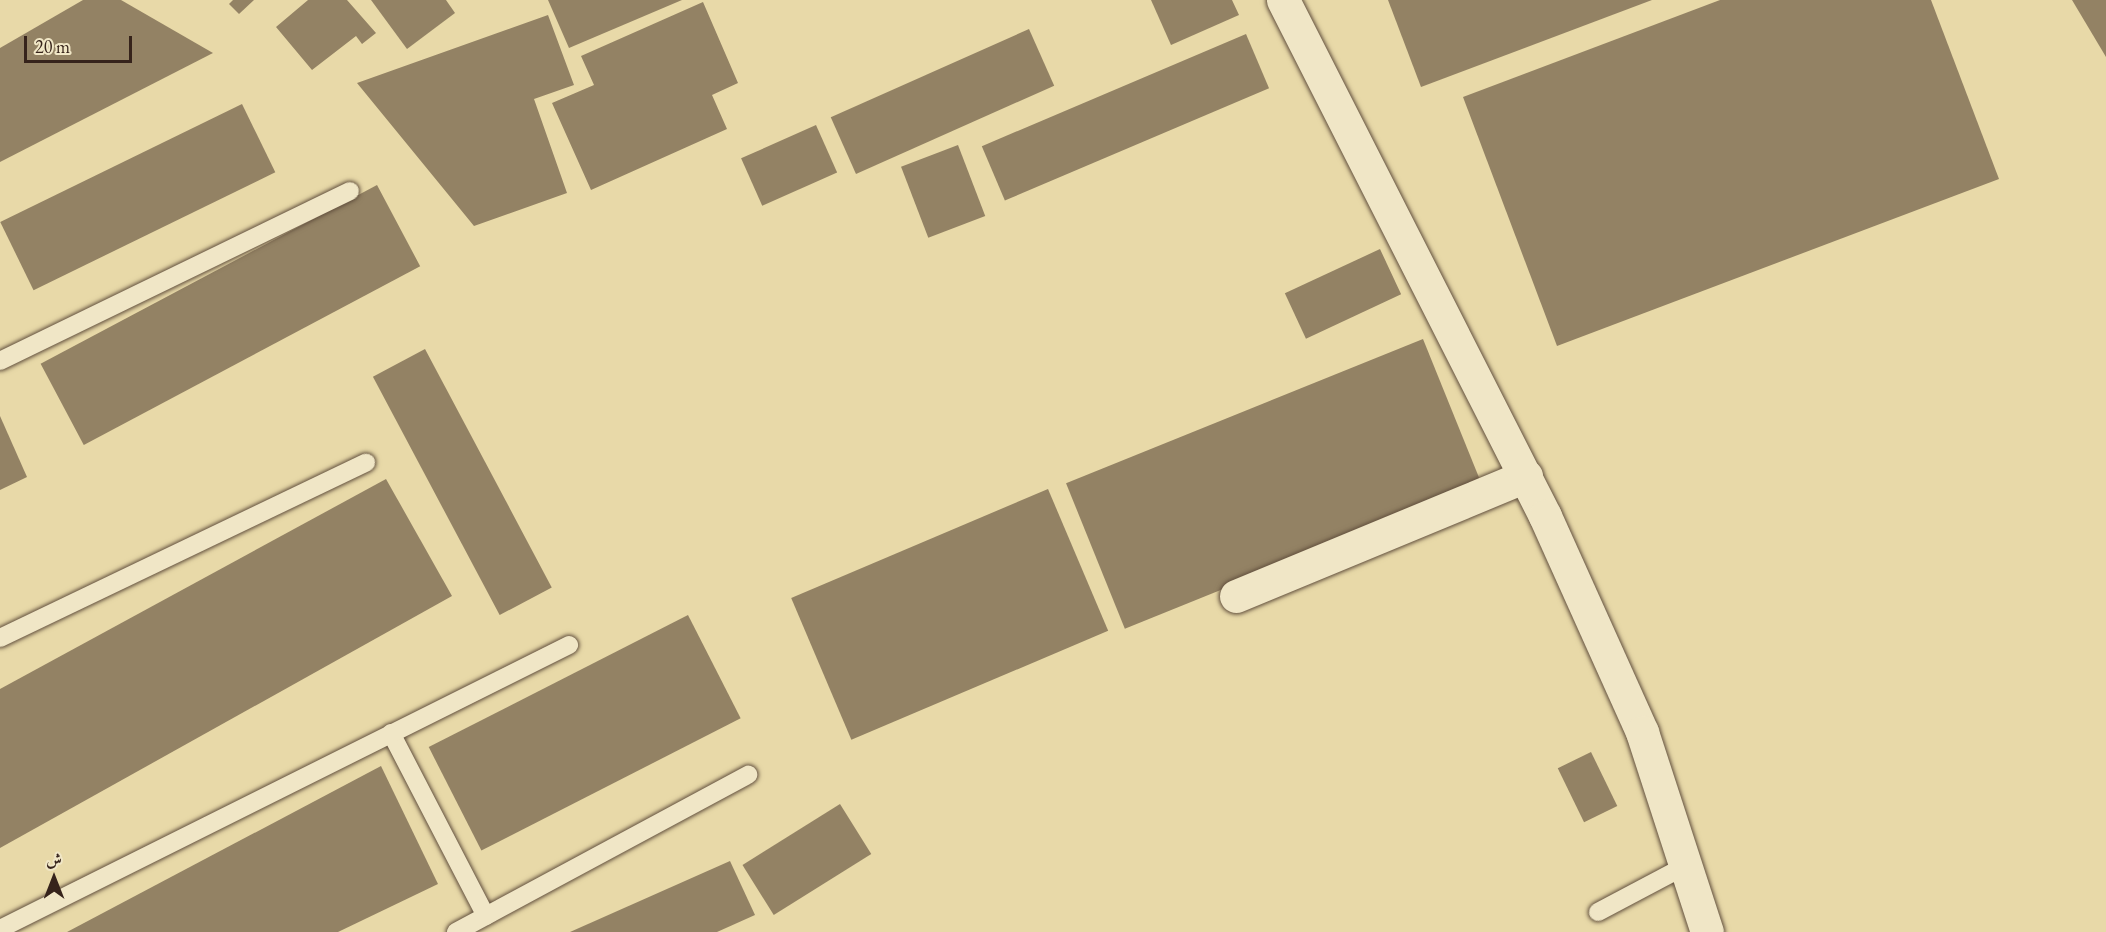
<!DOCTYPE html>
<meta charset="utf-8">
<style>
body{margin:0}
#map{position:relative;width:2106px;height:932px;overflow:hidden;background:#e8d9a8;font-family:"EB Garamond",Amiri,serif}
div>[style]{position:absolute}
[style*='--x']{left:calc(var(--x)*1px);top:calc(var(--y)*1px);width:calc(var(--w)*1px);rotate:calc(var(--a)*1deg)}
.building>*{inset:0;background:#938264;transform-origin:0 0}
.roads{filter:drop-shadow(0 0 2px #62503e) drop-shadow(0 0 2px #62503e)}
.lane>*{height:18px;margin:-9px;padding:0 9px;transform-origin:9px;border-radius:9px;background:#f0e6c6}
.street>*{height:33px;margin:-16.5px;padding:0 16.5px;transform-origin:16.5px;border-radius:16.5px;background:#f0e6c6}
.secondary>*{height:33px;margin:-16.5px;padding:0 16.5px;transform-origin:16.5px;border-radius:16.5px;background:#f0e6c6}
span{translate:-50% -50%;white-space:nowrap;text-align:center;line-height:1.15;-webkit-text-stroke:5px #f0e6c6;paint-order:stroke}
.north{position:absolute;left:24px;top:848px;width:60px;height:60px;-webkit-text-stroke:4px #f0e6c6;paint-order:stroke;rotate:0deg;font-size:16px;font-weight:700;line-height:24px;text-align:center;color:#36231b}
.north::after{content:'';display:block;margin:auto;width:21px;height:27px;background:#36231b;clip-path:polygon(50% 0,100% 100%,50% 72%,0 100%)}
.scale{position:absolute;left:24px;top:36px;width:108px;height:27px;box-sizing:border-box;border:3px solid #36231b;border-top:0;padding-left:8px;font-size:18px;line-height:21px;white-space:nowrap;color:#36231b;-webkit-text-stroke:4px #f0e6c6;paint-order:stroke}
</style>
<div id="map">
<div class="building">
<div style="clip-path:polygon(83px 0,121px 0,213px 53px,0 162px,0 48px)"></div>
<div style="clip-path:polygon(233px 0,254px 0,239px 14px,229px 4px)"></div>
<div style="clip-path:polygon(308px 0,347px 0,376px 33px,362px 44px,356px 36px,312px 70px,276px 27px)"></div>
<div style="clip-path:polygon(371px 0,446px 0,455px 13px,407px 49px)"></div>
<div style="clip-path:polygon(548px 0,682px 0,569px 48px)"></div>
<div style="clip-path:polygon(1151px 0,1232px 0,1239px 15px,1171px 45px)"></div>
<div style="clip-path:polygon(1388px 0,1652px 0,1421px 87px)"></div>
<div style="clip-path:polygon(1720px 0,1931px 0,1999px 179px,1557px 346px,1463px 97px)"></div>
<div style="clip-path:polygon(2072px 0,2106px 0,2106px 57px)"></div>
<div style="clip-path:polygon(703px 2px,738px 83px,712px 95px,727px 129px,591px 190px,552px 103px,594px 85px,581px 56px)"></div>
<div style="clip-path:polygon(548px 15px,574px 85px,534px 99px,567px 193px,474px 226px,357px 83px)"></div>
<div style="left:1029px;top:29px;width:62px;height:217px;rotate:66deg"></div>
<div style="left:1246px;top:34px;width:59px;height:287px;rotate:67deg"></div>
<div style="left:242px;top:104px;width:76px;height:269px;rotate:64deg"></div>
<div style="left:816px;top:125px;width:52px;height:82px;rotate:66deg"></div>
<div style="left:958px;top:145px;width:76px;height:61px;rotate:69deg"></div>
<div style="left:377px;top:185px;width:92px;height:381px;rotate:62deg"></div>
<div style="left:1380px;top:249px;width:50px;height:105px;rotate:65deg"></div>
<div style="left:1423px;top:339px;width:157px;height:385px;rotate:68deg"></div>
<div style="left:425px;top:349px;width:270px;height:59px;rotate:62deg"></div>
<div style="clip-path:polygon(0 416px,27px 477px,0 490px)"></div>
<div style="clip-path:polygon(386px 479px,452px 596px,0 848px,0 689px)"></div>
<div style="left:1048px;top:489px;width:154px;height:279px;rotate:67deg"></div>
<div style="left:688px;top:615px;width:116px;height:291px;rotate:63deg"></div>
<div style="left:1591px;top:752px;width:60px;height:37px;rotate:64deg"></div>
<div style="clip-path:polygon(381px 766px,438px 884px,338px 932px,67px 932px)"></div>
<div style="left:840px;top:804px;width:59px;height:115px;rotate:58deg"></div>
<div style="clip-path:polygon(730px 861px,755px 915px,717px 932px,570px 932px)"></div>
</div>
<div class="roads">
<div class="lane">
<div style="--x:0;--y:361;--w:389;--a:-25.9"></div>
<div style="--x:0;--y:638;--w:406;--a:-25.6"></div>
<div style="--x:391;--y:733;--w:206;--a:62.6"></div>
<div style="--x:1598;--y:912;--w:98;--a:-27.9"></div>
<div style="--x:0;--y:929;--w:636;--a:-26.52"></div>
<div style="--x:456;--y:932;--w:332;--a:-28.3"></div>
</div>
<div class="street">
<div style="--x:1236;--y:596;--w:314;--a:-22.5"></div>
</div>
<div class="secondary">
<div style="--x:1283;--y:0;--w:579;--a:63.08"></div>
<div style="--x:1545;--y:516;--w:237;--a:65.8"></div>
<div style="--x:1642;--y:732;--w:210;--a:72"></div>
</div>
</div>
<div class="north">ش</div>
<div class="scale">20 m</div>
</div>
